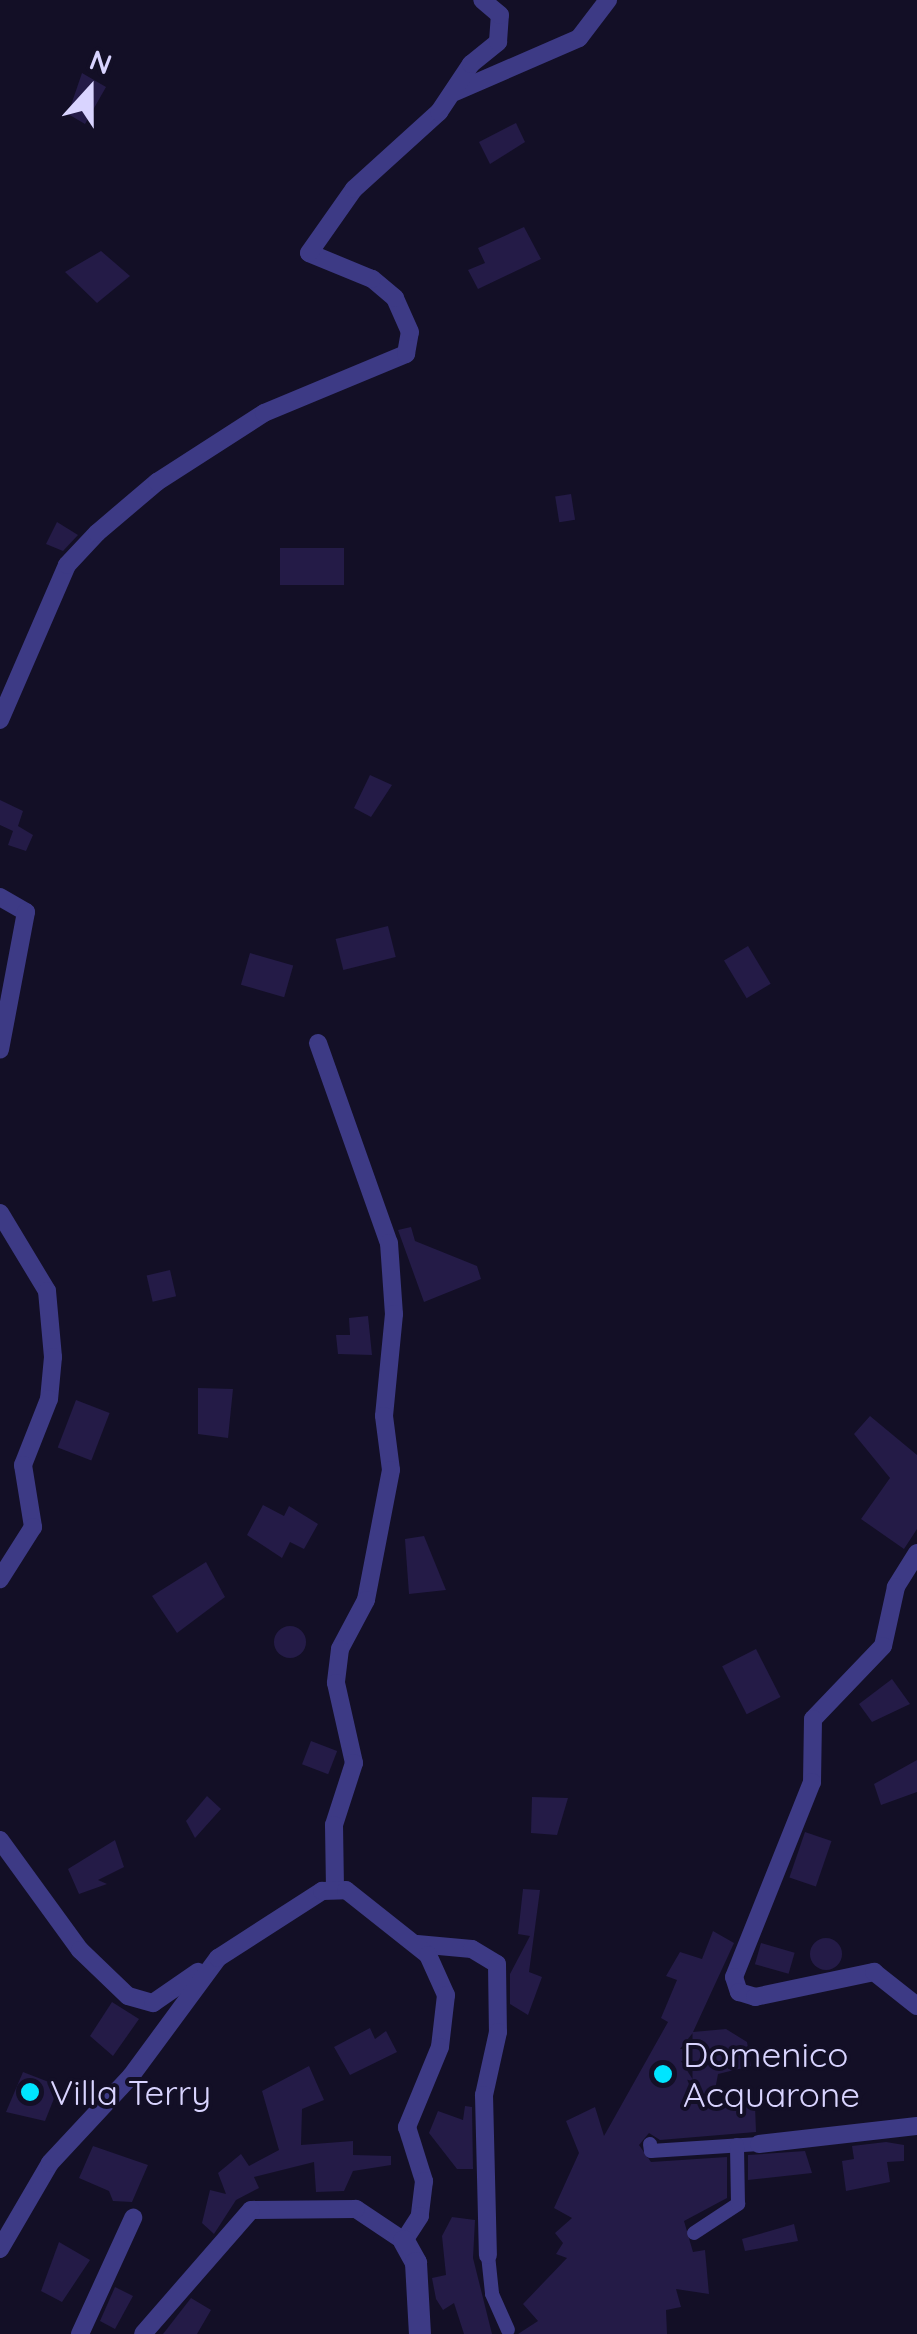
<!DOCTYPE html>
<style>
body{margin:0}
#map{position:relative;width:917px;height:2334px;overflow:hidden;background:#130f26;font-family:Quicksand,sans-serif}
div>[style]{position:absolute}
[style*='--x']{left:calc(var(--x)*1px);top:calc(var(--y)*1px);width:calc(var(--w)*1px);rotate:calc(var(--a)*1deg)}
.building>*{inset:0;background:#241b47;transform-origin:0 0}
.round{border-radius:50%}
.pedestrian>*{height:14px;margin:-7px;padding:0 7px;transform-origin:7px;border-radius:7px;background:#3d3a85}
.minor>*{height:18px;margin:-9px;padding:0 9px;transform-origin:9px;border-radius:9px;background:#3d3a85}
.tertiary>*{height:22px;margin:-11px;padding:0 11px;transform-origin:11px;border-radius:11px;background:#3d3a85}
.dots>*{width:28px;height:28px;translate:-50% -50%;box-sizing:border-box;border:5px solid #130f26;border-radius:50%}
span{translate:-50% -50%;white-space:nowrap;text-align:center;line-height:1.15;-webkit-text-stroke:8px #130f26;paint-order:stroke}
.poi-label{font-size:35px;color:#d9d4ff}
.left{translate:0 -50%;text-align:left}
.north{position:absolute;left:40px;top:40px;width:100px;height:100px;-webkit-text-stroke:8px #130f26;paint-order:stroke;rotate:21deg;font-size:28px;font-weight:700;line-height:40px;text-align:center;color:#d9d4ff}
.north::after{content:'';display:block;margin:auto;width:35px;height:45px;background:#d9d4ff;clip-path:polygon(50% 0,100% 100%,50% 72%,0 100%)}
</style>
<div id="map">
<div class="building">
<div style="clip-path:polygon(82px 73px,106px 87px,85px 124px,68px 114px)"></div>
<div style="clip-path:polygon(516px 123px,525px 142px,490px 164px,479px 142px)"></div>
<div style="clip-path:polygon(524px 227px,541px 259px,478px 289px,468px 270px,485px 263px,478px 248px)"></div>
<div style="clip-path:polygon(101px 251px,130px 276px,97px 303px,65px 272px)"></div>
<div style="left:571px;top:494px;width:26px;height:16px;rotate:81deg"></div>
<div style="clip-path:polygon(57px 522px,78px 535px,63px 551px,46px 544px)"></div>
<div style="left:344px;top:548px;width:37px;height:64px;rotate:90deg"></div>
<div style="clip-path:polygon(370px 775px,392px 785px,371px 817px,354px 808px)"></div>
<div style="clip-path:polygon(0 800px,23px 811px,18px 826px,33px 835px,26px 851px,8px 845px,13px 831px,0 825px)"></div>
<div style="left:388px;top:926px;width:32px;height:54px;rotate:76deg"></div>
<div style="left:748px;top:946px;width:44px;height:28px;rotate:59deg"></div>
<div style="left:250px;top:953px;width:45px;height:33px;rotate:16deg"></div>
<div style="clip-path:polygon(411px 1227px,415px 1241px,477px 1266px,481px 1279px,424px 1302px,398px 1230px)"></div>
<div style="left:170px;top:1270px;width:27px;height:24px;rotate:77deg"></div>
<div style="clip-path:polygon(368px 1316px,372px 1355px,338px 1354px,336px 1335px,350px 1335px,349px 1318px)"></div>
<div style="clip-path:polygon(198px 1388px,233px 1389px,228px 1438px,198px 1434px)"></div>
<div style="left:76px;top:1400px;width:36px;height:51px;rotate:21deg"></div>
<div style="clip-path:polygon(870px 1416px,917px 1455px,917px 1529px,904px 1549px,861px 1519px,890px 1478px,854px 1434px)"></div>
<div style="clip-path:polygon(263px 1505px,284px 1516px,289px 1506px,318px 1524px,304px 1549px,290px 1542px,282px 1558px,247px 1535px)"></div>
<div style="clip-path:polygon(424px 1536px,446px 1590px,409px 1594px,405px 1539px)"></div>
<div style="clip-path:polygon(206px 1562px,225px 1597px,177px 1633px,152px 1596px)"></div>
<div class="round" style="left:274px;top:1626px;width:32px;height:32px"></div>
<div style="left:756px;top:1649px;width:54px;height:38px;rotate:63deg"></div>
<div style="clip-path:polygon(892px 1679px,910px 1704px,872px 1722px,859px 1704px)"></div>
<div style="left:311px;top:1741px;width:28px;height:25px;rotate:21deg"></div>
<div style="clip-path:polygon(917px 1760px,917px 1792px,881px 1805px,874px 1784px)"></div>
<div style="clip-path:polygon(207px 1796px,221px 1809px,195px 1838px,186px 1821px)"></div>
<div style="clip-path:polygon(532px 1797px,568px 1798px,557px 1835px,531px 1833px)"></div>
<div style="left:805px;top:1832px;width:28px;height:48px;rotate:19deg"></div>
<div style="clip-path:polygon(115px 1840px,124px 1867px,98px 1880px,107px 1884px,79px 1894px,68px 1869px)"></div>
<div style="clip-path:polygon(523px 1889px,540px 1890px,529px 1972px,542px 1977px,528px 2015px,510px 2004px,510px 1974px,530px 1936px,518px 1934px)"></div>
<div style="clip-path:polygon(713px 1931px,734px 1943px,693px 2032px,726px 2029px,747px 2042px,751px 2066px,718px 2074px,712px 2106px,755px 2105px,756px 2132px,660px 2140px,649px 2133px,639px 2145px,651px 2162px,727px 2157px,727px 2198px,684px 2221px,693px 2252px,705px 2250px,709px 2294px,676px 2289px,681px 2307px,666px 2310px,667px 2334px,518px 2334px,538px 2321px,523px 2304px,567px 2258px,556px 2254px,563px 2243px,555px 2233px,572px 2218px,554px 2208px,579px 2153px,566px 2121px,595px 2107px,604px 2136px,668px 2022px,661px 2018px,677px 1980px,666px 1976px,680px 1952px,702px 1959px)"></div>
<div class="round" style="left:810px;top:1938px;width:32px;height:32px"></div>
<div style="left:761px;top:1943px;width:35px;height:22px;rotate:16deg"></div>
<div style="clip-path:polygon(112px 2002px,139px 2019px,113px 2056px,90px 2036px)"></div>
<div style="clip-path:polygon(370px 2028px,375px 2039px,386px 2031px,397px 2052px,350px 2075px,334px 2047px)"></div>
<div style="clip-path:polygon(309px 2066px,324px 2100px,302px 2109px,301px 2145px,353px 2141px,353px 2155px,391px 2156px,391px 2165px,353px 2171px,344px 2191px,316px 2192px,314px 2162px,254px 2177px,259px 2188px,236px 2200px,214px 2234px,202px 2223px,210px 2190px,226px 2194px,218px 2173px,241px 2154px,249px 2166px,279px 2150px,262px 2091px)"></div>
<div style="clip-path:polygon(23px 2072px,59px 2086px,45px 2121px,6px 2112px)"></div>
<div style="clip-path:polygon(465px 2106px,472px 2107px,473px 2169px,457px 2169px,429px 2133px,438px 2111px,463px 2120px)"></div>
<div style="clip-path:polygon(886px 2142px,904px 2145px,904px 2161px,887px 2162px,890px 2182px,846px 2191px,842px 2161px,854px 2159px,852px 2146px)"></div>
<div style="clip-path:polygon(93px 2146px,148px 2165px,132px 2202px,113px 2201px,109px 2191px,79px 2178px)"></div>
<div style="clip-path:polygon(805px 2151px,812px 2173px,748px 2180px,748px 2155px)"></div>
<div style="clip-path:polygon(452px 2217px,475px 2220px,473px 2258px,492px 2334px,464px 2334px,454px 2303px,443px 2310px,436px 2299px,432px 2278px,446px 2275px,442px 2236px)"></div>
<div style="clip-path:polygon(794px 2224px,798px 2241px,745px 2251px,742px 2239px)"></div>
<div style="clip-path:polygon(59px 2242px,90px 2260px,62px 2302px,41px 2291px)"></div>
<div style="clip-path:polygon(115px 2287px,133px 2296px,115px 2329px,100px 2321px)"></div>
<div style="clip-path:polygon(191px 2298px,211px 2310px,197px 2334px,163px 2334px)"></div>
</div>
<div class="pedestrian">
<div style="--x:650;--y:2144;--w:7;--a:82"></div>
<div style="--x:651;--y:2151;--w:108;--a:-3.7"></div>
<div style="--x:694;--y:2233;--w:53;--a:-33.4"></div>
<div style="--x:738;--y:2204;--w:59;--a:-91"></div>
<div style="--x:488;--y:2255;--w:39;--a:84"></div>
<div style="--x:492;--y:2294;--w:39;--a:66"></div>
</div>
<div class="minor">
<div style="--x:455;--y:92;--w:135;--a:-23.5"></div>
<div style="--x:579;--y:38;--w:48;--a:-52.7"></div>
<div style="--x:0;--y:720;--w:169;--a:-66.6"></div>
<div style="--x:67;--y:565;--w:44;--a:-46.8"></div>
<div style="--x:97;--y:533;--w:79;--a:-40.4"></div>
<div style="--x:157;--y:482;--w:127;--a:-32.8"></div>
<div style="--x:264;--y:413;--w:154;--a:-22.6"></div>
<div style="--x:406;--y:354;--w:22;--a:-80"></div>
<div style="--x:410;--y:332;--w:37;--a:-114"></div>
<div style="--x:395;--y:298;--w:30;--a:-140"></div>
<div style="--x:372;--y:279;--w:68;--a:-157.6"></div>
<div style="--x:309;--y:253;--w:78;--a:-54.9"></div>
<div style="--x:354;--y:189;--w:115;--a:-42.2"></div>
<div style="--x:439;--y:112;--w:58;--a:-56.3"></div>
<div style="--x:471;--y:64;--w:35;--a:-39"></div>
<div style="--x:498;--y:42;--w:27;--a:-86"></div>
<div style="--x:500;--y:15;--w:23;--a:-140"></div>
<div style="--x:0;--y:897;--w:30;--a:30"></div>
<div style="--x:26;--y:912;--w:140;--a:100.7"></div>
<div style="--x:318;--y:1043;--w:212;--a:70.5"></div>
<div style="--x:389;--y:1243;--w:71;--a:86"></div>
<div style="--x:394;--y:1314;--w:102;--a:95.6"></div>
<div style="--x:384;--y:1416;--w:54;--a:82.6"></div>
<div style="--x:391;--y:1470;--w:132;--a:100.9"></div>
<div style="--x:366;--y:1600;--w:55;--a:118"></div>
<div style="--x:340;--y:1649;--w:34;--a:97"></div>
<div style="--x:336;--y:1683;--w:82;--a:77.3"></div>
<div style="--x:354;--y:1763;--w:65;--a:107.9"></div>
<div style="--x:334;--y:1825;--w:62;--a:89.1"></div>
<div style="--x:0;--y:1213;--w:91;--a:58.9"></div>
<div style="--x:47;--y:1291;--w:66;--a:84.8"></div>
<div style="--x:53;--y:1357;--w:42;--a:95.4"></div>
<div style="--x:49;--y:1399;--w:71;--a:111.5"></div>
<div style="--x:23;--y:1465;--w:63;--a:80.8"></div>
<div style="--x:33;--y:1527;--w:62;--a:122.4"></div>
<div style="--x:917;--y:1553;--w:40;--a:122"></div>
<div style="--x:896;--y:1587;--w:60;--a:102.4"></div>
<div style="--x:883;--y:1646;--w:101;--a:133.8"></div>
<div style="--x:813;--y:1719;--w:63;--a:90.9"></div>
<div style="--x:812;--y:1782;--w:210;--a:111.8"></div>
<div style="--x:734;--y:1977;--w:16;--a:72"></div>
<div style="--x:739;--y:1992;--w:17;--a:17"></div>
<div style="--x:755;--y:1997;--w:122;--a:-11.9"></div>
<div style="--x:874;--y:1972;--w:55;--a:38.3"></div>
<div style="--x:0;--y:1840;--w:136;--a:54"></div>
<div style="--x:80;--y:1950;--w:66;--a:43.8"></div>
<div style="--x:128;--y:1996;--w:26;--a:16"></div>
<div style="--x:153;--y:2003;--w:55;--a:-34.6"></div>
<div style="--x:417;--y:1944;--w:55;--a:5.2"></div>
<div style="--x:472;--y:1949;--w:29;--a:31"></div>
<div style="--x:497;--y:1964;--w:68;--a:89.2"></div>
<div style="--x:498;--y:2032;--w:65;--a:102.5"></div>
<div style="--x:484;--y:2095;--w:160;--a:88.6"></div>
<div style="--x:759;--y:2144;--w:159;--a:-6.5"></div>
<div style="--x:0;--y:2249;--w:99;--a:-59.8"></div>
<div style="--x:50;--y:2163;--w:119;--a:-47"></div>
<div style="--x:131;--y:2076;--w:147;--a:-53.6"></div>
<div style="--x:218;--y:1958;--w:124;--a:-32.8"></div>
<div style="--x:322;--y:1891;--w:24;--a:-2"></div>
<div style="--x:346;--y:1890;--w:105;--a:38.4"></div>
<div style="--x:428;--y:1955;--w:44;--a:65.8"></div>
<div style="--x:446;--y:1995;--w:52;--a:96.6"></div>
<div style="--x:440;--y:2047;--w:87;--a:112.4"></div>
<div style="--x:407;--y:2127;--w:57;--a:72.5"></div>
<div style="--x:424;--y:2181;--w:35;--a:97"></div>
<div style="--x:420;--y:2216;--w:30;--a:123"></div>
<div style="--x:404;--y:2241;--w:58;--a:-146.3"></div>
<div style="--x:356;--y:2209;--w:105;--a:179.5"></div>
<div style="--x:251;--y:2210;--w:164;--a:131.1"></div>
<div style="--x:80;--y:2334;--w:128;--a:-65.4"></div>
</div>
<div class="tertiary">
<div style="--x:404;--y:2241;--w:25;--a:61"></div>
<div style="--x:416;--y:2263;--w:71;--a:86.8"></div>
</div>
<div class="dots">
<div style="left:663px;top:2074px;background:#00e5ff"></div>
<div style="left:30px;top:2092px;background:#00e5ff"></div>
</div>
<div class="poi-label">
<span class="left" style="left:683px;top:2074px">Domenico<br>Acquarone</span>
<span class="left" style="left:50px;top:2092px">Villa Terry</span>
</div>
<div class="north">N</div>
</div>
